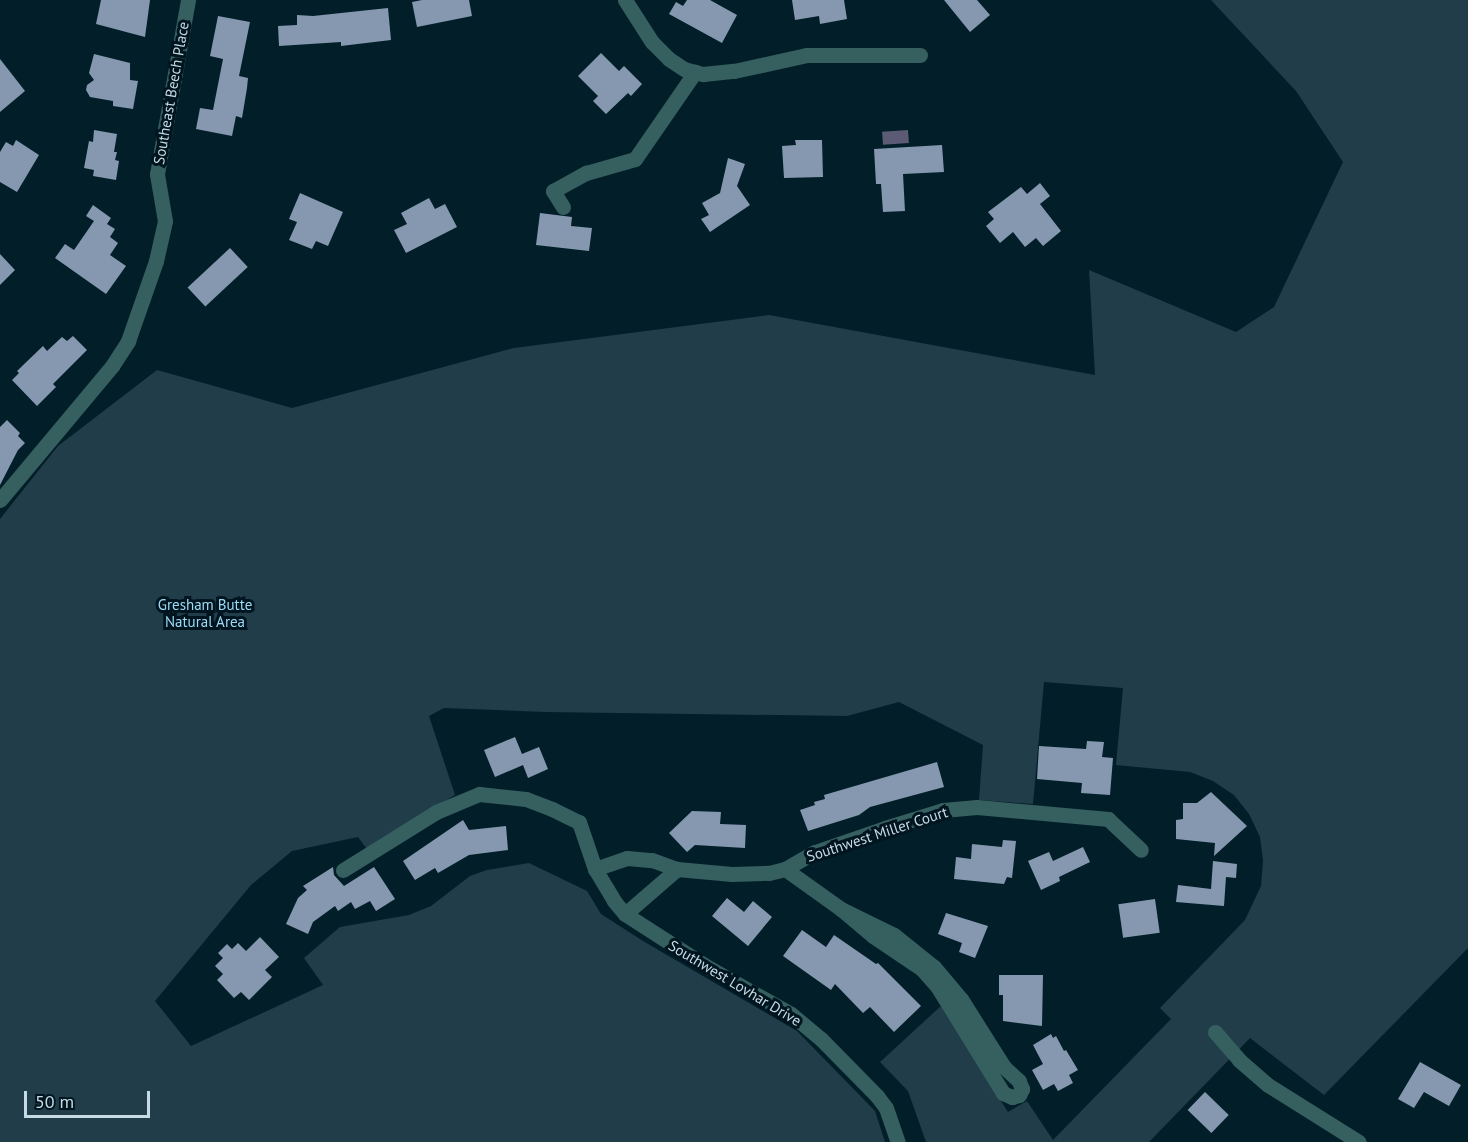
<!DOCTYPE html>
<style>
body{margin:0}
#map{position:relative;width:1468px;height:1142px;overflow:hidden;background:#021f29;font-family:"PT Sans",sans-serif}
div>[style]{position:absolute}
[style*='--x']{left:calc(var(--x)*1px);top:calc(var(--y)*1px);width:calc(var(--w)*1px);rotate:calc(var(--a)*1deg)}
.green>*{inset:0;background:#203d49}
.water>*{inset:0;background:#5b5b75;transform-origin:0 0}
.building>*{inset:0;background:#8598b0;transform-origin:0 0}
.minor>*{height:15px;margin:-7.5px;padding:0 7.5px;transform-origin:7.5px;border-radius:7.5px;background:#365f60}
span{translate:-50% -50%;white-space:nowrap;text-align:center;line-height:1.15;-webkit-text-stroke:6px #00151f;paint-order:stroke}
.street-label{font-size:15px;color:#c6dae3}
.park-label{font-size:15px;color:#9ddbf5}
.scale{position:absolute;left:24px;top:1091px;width:126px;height:27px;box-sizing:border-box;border:3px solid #c6dae3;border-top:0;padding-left:8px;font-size:18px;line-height:21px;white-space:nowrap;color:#c6dae3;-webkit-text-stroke:4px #00151f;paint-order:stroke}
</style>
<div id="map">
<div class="green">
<div style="clip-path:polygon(1211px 0,1468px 0,1468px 948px,1324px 1095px,1250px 1038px,1149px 1142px,926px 1142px,908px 1091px,880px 1062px,941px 1006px,1008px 1112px,1027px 1101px,1053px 1140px,1171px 1019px,1160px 1008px,1245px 920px,1261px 886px,1263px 861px,1260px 837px,1249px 814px,1234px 795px,1213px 781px,1190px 772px,1116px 765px,1123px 688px,1044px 682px,1033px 804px,979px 800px,983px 745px,899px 702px,847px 716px,545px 712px,444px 708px,429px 716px,455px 795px,366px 848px,358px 837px,292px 851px,251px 885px,155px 1001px,191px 1046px,323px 985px,304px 958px,340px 927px,409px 915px,431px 906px,470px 876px,487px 870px,529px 863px,587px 891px,601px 914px,643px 941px,797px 1031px,875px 1111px,885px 1142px,0 1142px,0 519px,58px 446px,157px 370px,292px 408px,514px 348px,769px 315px,1095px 375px,1089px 270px,1236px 332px,1274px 307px,1343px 162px,1296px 91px)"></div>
</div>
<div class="water">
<div style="left:908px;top:130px;width:13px;height:26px;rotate:86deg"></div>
</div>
<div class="building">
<div style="clip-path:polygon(101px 0,150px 0,145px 37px,96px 24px)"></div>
<div style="clip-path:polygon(422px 0,469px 0,472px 16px,417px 27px,412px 2px)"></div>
<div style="clip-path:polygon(687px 0,710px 0,737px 15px,722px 43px,669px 14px,676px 2px,683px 6px)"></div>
<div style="clip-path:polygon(792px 0,844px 0,847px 19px,820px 24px,819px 16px,795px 20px)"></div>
<div style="clip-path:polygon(944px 0,977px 0,990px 15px,970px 32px)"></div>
<div style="clip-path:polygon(388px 8px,391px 40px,341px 46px,341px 42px,279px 46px,278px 26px,297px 25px,297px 15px,313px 16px)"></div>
<div style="clip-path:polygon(218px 16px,250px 22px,239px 76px,248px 78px,247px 88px,242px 118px,236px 116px,232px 136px,196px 129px,200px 108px,213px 110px,223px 59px,210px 56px)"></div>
<div style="clip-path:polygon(601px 53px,619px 71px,624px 66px,642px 84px,631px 96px,628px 93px,606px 114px,593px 101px,598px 96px,578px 76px)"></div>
<div style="clip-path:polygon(94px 54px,130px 63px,130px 80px,138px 81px,133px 109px,113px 106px,113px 101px,90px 97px,86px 90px,87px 85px,94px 80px,89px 73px)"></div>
<div style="clip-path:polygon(0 59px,25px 91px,0 112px)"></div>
<div style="clip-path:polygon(94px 130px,117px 134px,114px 152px,117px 152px,115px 160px,119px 161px,116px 180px,93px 176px,94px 170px,84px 168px,89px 141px,93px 142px)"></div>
<div style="clip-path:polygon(16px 140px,39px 155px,17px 192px,0 182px,0 152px,6px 142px,13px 146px)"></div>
<div style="clip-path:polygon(795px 140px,822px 140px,823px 177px,784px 178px,782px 146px,796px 145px)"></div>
<div style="clip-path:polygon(942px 145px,944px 172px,903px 174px,905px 211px,883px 212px,881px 184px,876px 184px,874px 149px)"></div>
<div style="clip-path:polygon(728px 158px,745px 164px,737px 186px,750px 205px,710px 232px,701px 219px,709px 215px,702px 203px,720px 193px)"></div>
<div style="clip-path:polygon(1040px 183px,1050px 196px,1040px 204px,1061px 231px,1043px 246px,1036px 238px,1025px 247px,1013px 232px,1000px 243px,986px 226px,994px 219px,988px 212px,1021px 187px,1027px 194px)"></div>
<div style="clip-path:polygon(300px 193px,343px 212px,328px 246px,316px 241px,312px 249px,289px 240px,297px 222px,289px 219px)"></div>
<div style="clip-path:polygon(429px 198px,435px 209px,445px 204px,457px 227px,406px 253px,394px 230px,407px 224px,401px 213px)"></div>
<div style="clip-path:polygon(93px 205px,111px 218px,107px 224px,115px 229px,110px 237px,118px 243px,110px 255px,126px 266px,106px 294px,55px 258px,65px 244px,74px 250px,94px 221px,86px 216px)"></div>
<div style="clip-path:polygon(540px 213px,572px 217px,571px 226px,592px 228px,589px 251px,536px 245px)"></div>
<div style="left:230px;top:248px;width:26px;height:58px;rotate:47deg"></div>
<div style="clip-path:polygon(0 254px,15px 270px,0 285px)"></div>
<div style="clip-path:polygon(73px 336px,87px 350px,53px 384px,56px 387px,37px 406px,12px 380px,19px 373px,17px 371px,43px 346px,47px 351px,62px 337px,67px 341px)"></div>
<div style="clip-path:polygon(7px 420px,20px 433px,18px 436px,25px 443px,18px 450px,0 485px,0 427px)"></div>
<div style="clip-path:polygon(515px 737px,522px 754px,539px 747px,548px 769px,528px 778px,523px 765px,495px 777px,484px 750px)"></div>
<div style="clip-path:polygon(1087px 741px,1104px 742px,1102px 757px,1113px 758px,1110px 795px,1081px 793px,1082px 783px,1037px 779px,1039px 746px,1086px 749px)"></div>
<div style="clip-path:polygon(937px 762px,944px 787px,870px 807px,859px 815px,808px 831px,800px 810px,815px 805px,814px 802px,825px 799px,824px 795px)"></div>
<div style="clip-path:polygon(1211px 792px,1247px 826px,1214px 856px,1215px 843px,1176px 839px,1176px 820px,1183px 819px,1183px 803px,1197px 803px)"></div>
<div style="clip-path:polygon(692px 811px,721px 812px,720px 824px,746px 825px,745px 848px,695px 845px,687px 852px,669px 833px)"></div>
<div style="clip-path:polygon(463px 820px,469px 830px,506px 826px,508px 850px,469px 855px,438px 873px,435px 868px,415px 880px,403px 861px)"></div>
<div style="clip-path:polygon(1003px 840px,1016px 841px,1012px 878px,1007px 877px,1004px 884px,954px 879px,956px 857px,971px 859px,972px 844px,1002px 847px)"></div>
<div style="clip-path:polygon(1083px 847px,1090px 862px,1059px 877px,1060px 881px,1041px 890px,1028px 861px,1049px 852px,1053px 861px)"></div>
<div style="clip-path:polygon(1213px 861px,1237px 864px,1236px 878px,1226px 877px,1224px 906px,1176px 902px,1178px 885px,1211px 889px)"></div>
<div style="clip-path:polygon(333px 867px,334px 875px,344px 886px,374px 867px,395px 899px,376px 911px,370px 901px,355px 909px,351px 902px,338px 911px,335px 906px,313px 922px,308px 934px,286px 924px,298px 898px,307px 890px,303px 886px)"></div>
<div style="clip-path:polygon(727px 898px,744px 912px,753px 901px,772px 917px,748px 946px,712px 916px)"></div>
<div style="left:1155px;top:899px;width:34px;height:37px;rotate:82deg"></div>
<div style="clip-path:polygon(946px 913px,988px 926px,975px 958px,959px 952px,962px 943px,938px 934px)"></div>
<div style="clip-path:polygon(802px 930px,826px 947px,834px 935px,876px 964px,878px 963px,921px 1006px,894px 1032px,870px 1007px,863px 1013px,835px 984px,831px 990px,783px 956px)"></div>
<div style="clip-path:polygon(260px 937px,279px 957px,265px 970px,272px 977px,249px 1000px,241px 992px,234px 998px,217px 980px,223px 974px,215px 966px,223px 958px,218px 953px,227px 944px,232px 949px,238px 943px,246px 951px)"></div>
<div style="clip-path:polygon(999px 975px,1043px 975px,1042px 1026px,1003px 1021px,1003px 995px,999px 995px)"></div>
<div style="clip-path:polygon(1051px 1034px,1053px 1038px,1056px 1036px,1064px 1051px,1066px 1050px,1078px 1070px,1069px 1075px,1073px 1083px,1058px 1091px,1054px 1084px,1043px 1090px,1032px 1070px,1043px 1064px,1033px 1045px)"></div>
<div style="clip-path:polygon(1420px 1062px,1461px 1085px,1449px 1106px,1424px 1092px,1414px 1108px,1398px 1099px)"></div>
<div style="left:1205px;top:1092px;width:33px;height:25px;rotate:44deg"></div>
</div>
<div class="minor">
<div style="--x:625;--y:0;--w:50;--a:57.3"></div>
<div style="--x:652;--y:42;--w:24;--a:45"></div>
<div style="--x:669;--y:59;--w:18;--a:34"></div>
<div style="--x:684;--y:69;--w:20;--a:15"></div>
<div style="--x:703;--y:74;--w:31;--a:-6"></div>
<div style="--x:734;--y:71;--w:75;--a:-12.4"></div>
<div style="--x:807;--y:55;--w:113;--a:0"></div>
<div style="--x:563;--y:207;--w:19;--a:-122"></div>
<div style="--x:553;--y:191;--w:38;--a:-29"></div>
<div style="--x:586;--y:173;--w:51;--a:-15.9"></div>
<div style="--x:635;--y:159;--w:106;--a:-55.4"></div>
<div style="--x:0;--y:500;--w:175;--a:-50.1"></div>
<div style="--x:112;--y:366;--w:30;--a:-57"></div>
<div style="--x:128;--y:341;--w:85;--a:-70.7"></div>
<div style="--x:156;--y:261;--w:41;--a:-77.3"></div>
<div style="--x:165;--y:221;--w:48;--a:-99.7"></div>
<div style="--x:157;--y:174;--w:177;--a:-79.9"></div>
<div style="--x:595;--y:869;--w:34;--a:-19"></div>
<div style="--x:627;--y:858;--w:25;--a:5"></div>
<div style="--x:652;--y:860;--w:27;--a:20"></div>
<div style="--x:677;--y:869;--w:55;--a:5.2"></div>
<div style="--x:732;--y:874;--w:37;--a:-2"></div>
<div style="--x:769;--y:873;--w:16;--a:-14"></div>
<div style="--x:785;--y:869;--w:34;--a:-30"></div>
<div style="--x:815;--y:852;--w:74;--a:-18.9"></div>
<div style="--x:885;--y:828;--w:61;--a:-17.2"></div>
<div style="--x:943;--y:810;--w:34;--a:-5"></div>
<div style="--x:977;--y:807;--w:132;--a:5.2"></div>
<div style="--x:1108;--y:819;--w:45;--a:43.2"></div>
<div style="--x:785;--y:869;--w:69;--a:35.5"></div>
<div style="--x:841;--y:909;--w:42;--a:40.2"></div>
<div style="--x:873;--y:936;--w:59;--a:34"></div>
<div style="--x:922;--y:969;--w:23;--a:49"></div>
<div style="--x:937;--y:986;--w:126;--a:58.3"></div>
<div style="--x:1003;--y:1093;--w:10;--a:24"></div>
<div style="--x:1012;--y:1097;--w:7;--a:-16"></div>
<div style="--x:1019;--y:1095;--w:7;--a:-63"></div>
<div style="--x:1022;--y:1089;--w:9;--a:-111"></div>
<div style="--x:1019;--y:1081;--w:21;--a:-137"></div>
<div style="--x:1004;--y:1067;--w:80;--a:-122.3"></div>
<div style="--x:961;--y:999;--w:42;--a:-130.2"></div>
<div style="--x:934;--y:967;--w:51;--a:-141.3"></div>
<div style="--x:894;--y:935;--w:59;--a:-153.9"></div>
<div style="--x:343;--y:870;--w:110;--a:-31.9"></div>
<div style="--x:436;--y:812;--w:47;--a:-22.7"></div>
<div style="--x:479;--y:794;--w:47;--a:6.1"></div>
<div style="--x:526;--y:799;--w:28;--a:21"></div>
<div style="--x:552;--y:809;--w:30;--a:26"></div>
<div style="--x:579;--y:822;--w:50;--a:71.2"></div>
<div style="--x:595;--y:869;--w:37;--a:59"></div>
<div style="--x:614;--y:901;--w:17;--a:50"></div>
<div style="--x:625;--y:914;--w:94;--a:32.8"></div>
<div style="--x:704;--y:965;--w:100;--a:29.4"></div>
<div style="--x:791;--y:1014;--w:39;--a:40"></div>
<div style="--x:821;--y:1039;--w:80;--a:45.5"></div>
<div style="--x:877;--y:1096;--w:15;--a:53"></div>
<div style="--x:886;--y:1108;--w:36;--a:71"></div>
<div style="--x:625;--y:914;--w:69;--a:-40.9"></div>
<div style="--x:1215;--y:1032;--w:37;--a:49"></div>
<div style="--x:1239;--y:1060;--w:38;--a:41"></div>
<div style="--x:1268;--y:1085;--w:107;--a:32.1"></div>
</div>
<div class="street-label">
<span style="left:171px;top:93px;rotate:-80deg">Southeast Beech Place</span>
<span style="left:877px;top:834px;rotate:-18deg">Southwest Miller Court</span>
<span style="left:735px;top:983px;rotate:31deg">Southwest Lovhar Drive</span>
</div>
<div class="park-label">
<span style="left:205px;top:613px">Gresham Butte<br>Natural Area</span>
</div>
<div class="scale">50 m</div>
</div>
